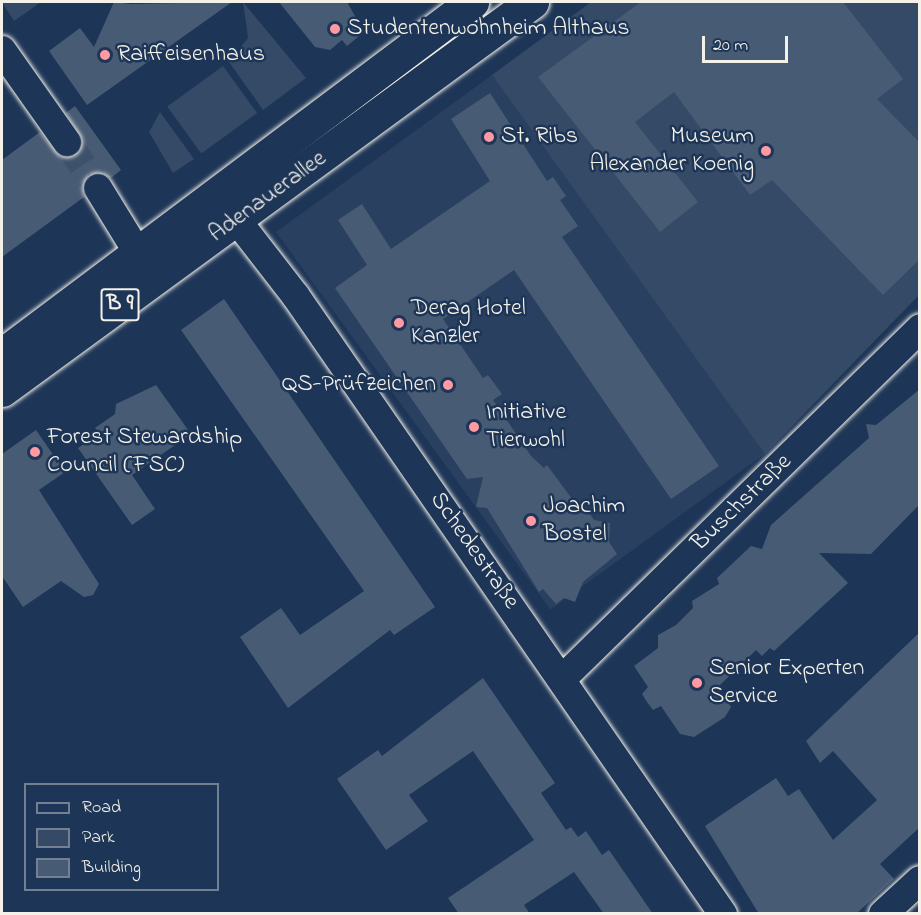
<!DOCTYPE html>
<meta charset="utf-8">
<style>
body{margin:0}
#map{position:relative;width:921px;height:915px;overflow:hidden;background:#1d3557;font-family:"Indie Flower",sans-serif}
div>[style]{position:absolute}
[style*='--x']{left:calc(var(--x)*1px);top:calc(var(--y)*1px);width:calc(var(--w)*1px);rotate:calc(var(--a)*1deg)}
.built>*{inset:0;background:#2a4060;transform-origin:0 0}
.green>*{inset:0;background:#354a67;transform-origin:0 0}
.building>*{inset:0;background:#485b74}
.street-tunnel>*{height:28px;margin-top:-14px;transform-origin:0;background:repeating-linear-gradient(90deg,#3d516d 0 28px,transparent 0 42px)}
.roads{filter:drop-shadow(0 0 2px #f4f1e8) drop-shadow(0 0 2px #f4f1e8)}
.street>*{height:28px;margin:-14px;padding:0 14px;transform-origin:14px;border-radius:14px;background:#1d3557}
.primary>*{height:33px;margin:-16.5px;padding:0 16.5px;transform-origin:16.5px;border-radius:16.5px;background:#1d3557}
.dots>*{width:16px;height:16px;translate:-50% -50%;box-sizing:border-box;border:3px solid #1d3557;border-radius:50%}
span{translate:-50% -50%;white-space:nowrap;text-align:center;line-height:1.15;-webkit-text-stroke:5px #1d3557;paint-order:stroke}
.shield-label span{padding:2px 4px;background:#1d3557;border:2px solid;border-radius:4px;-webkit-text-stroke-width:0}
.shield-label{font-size:22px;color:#f4f1e8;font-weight:700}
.poi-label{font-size:24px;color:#f4f1e8}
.left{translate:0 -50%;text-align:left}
.right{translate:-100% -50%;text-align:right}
.street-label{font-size:24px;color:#f4f1e8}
.frame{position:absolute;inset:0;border:3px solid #f4f1e8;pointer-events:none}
.legend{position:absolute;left:24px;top:783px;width:195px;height:108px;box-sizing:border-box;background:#1d3557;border:2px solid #738091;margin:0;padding:8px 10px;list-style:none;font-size:18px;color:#f4f1e8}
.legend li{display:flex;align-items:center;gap:12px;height:30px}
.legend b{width:30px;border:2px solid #738091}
.scale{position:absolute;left:702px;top:36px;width:86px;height:27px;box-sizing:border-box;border:3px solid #f4f1e8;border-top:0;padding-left:8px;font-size:18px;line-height:21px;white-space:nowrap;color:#f4f1e8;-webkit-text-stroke:4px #1d3557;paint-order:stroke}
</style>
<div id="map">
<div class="built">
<div style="left:492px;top:75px;width:467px;height:267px;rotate:54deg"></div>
</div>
<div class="green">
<div style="clip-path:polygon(2px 2px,41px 2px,14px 21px)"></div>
<div style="clip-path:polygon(243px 2px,306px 78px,263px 110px,229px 62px,248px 38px)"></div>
<div style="clip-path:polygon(591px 2px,919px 2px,919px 295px,765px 454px,492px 75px)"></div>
<div style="left:223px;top:66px;width:58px;height:69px;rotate:54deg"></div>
<div style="clip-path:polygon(160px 112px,194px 159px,173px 173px,149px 132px)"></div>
</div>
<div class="building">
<div style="clip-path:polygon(114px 2px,131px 4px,232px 2px,87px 105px,49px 51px,80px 28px,94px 47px)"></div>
<div style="clip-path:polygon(279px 2px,347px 2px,364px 32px,347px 46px,342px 40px,330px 50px,315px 47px)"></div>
<div style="clip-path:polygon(641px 2px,843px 2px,903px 79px,877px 99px,920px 143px,920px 259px,883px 295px,772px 180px,750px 195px,674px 92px,635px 122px,698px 202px,660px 232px,538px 77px)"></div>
<div style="clip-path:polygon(490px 93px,547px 181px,553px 177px,566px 196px,560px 200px,578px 226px,562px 237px,719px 466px,671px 499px,514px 270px,443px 319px,483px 378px,488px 375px,502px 394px,493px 400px,531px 456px,544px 468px,547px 465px,578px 507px,583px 504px,594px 520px,610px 523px,609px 542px,617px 554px,583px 582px,575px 602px,564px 598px,556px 604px,543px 589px,539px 592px,487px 508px,476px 507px,483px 477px,467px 479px,335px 288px,367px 265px,338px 220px,362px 204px,391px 249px,490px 181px,451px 119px)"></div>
<div style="clip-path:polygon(75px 106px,121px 170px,111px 178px,89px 174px,82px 188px,84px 197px,2px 257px,2px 160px,40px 132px,60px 157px,77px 155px,83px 140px,66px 113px)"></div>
<div style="clip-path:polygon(224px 299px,435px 607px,394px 635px,390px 630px,288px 708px,240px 637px,281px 608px,300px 635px,364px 591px,181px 330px)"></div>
<div style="clip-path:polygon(156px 385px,191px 434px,132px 475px,155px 509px,132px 525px,78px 448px,99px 434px,95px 428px,115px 414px,116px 404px)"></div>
<div style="clip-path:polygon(920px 389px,920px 504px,871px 554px,819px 553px,848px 583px,774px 651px,770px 648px,762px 656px,756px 650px,718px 687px,731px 707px,725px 717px,694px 737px,680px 734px,661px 706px,653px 710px,647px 702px,642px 694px,648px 687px,634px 666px,658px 648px,658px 635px,676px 625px,693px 608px,692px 601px,719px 584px,717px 578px,751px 546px,762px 549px,771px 525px,869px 438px,866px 424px,876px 425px)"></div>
<div style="clip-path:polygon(36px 430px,65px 472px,39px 490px,99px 584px,93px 595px,84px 597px,61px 581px,23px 607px,2px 576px,2px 454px)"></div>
<div style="clip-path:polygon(920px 632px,920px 827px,880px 864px,894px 879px,856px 914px,759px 914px,705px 826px,776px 778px,788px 796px,799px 789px,833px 840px,877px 800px,833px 751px,820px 763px,806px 741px)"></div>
<div style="clip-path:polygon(483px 678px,555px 783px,541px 793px,566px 830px,571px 827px,578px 837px,586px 831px,602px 855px,609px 850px,653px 914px,604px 914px,574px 872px,524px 905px,530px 914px,459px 914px,448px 898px,534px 840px,473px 751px,409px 795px,428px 821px,386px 850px,337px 779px,378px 750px,382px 756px)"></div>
</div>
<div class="street-tunnel">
<div style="--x:67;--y:142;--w:55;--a:56"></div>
</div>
<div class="roads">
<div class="street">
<div style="--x:2;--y:50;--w:113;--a:54.8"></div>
<div style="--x:98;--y:188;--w:79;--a:58.5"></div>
<div style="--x:222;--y:201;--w:119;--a:52.2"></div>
<div style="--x:295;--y:295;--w:753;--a:55.34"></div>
<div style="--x:563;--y:678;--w:500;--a:-44.4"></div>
<div style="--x:883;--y:914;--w:50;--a:-42.6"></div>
</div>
<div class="primary">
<div style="--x:2;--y:355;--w:588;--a:-36.91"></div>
<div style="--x:2;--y:390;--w:657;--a:-36.21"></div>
</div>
</div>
<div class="dots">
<div style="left:335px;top:29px;background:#ff9aa2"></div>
<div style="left:105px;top:55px;background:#ff9aa2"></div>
<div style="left:489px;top:137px;background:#ff9aa2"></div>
<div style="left:766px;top:151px;background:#ff9aa2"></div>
<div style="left:399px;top:323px;background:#ff9aa2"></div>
<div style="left:448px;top:385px;background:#ff9aa2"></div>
<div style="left:474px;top:427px;background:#ff9aa2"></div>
<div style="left:35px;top:452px;background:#ff9aa2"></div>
<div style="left:531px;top:521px;background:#ff9aa2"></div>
<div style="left:697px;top:683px;background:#ff9aa2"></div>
</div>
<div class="shield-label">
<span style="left:120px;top:305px">B 9</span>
</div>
<div class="poi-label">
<span class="left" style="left:347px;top:29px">Studentenwohnheim Althaus</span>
<span class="left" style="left:117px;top:55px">Raiffeisenhaus</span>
<span class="left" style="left:501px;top:137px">St. Ribs</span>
<span class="right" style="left:754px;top:151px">Museum<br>Alexander Koenig</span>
<span class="left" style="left:411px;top:323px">Derag Hotel<br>Kanzler</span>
<span class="right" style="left:436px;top:385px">QS-Prüfzeichen</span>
<span class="left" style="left:486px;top:427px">Initiative<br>Tierwohl</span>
<span class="left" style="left:47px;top:452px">Forest Stewardship<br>Council (FSC)</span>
<span class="left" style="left:543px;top:521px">Joachim<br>Bostel</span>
<span class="left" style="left:709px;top:683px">Senior Experten<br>Service</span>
</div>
<div class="street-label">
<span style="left:268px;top:197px;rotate:-36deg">Adenauerallee</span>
<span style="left:742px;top:503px;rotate:-44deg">Buschstraße</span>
<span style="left:474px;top:551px;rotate:55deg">Schedestraße</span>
</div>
<div class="frame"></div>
<ul class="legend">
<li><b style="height:8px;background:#1d3557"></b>Road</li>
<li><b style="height:16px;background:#354a67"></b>Park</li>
<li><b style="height:16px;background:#485b74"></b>Building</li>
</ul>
<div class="scale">20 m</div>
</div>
